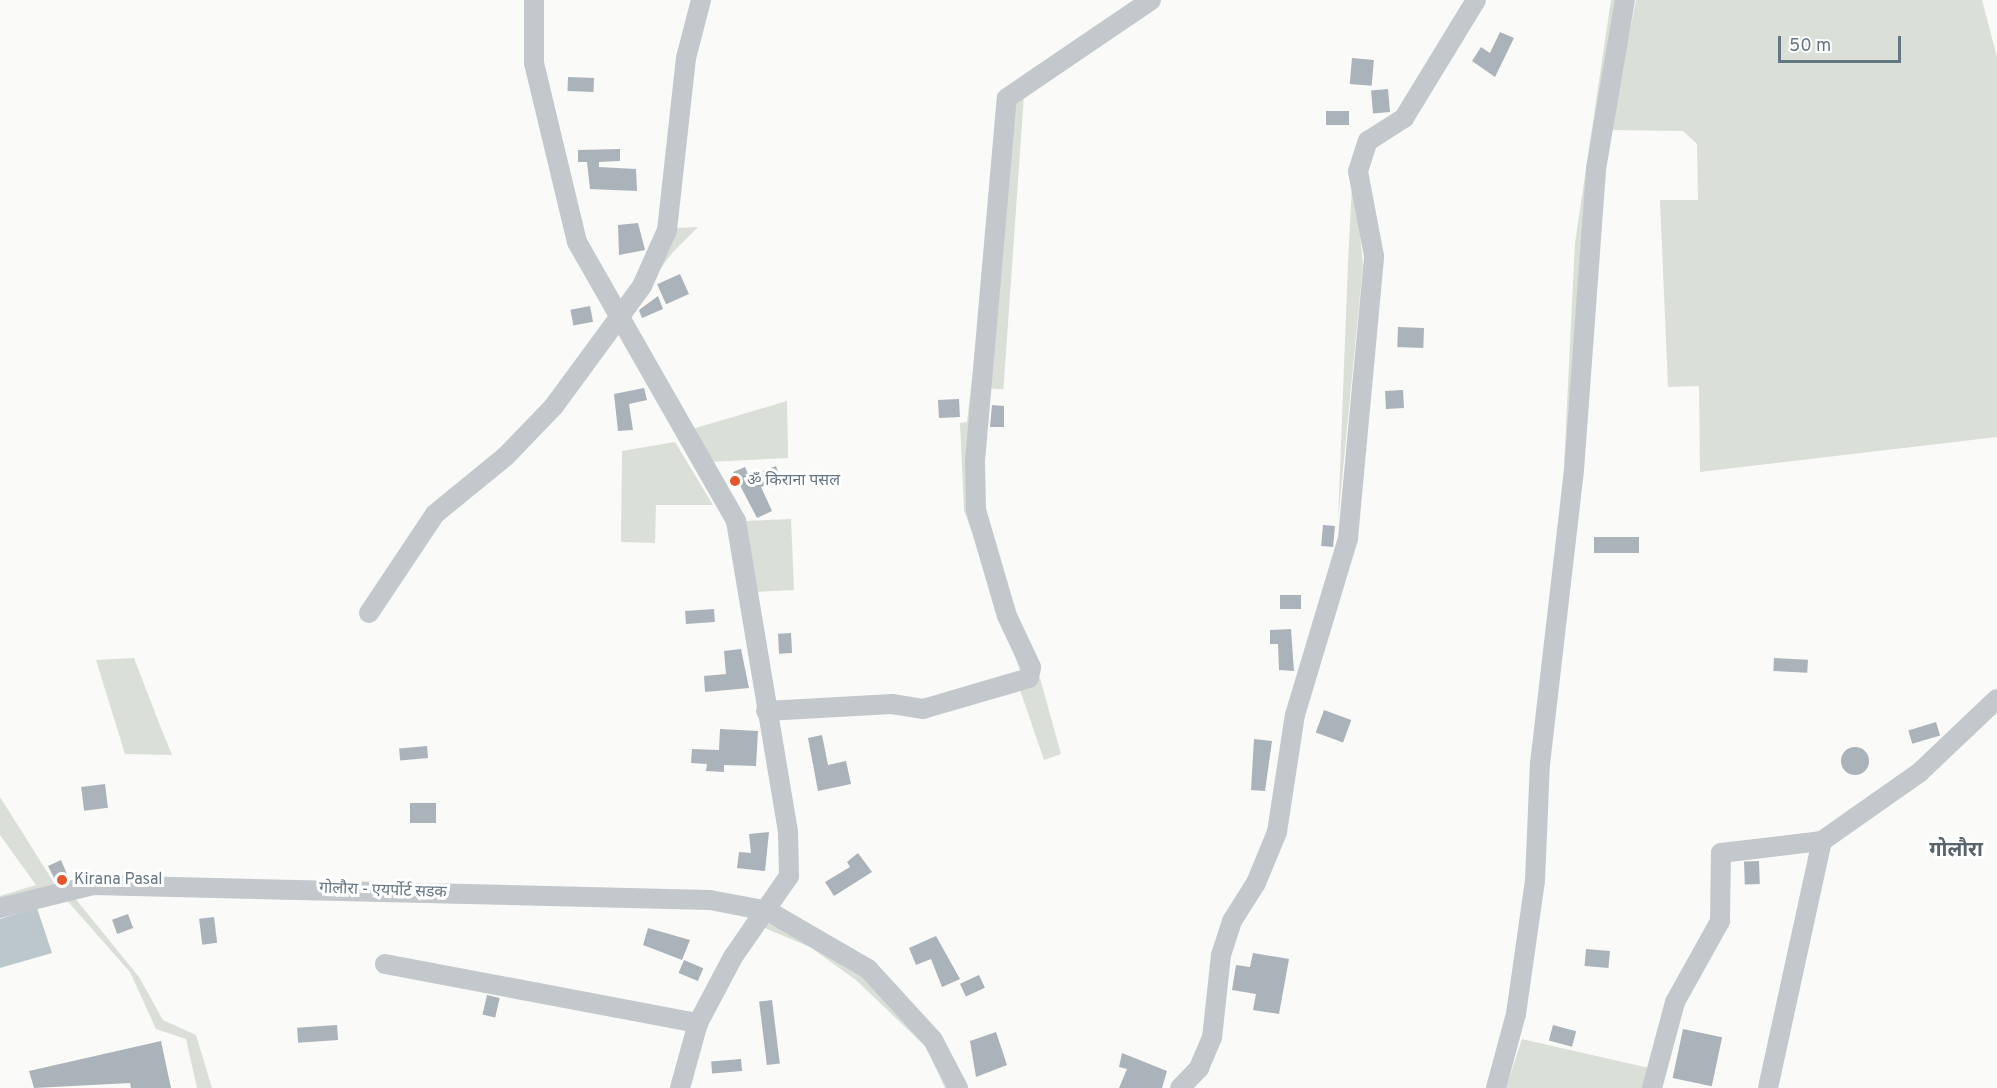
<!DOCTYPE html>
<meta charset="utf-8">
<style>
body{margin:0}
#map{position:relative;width:1997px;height:1088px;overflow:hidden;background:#fafaf8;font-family:Overpass,"Noto Sans Devanagari",sans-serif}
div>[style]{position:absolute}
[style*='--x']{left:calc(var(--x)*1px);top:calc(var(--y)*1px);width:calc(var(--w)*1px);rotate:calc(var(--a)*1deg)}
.green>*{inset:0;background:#dadfd7;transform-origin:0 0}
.water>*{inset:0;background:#bbc7cb}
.building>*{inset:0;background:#aab3b9;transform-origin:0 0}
.round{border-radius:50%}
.minor>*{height:20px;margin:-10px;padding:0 10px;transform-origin:10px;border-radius:10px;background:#c3c8cc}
.dots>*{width:16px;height:16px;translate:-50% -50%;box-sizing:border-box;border:3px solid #fff;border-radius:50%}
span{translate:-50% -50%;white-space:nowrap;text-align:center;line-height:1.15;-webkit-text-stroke:6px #fff;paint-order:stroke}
.poi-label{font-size:16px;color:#657683}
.left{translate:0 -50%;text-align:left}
.street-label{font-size:16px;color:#657683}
.quarter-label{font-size:20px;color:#57646e;font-weight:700}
.scale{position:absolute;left:1778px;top:36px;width:123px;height:27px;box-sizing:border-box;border:3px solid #657683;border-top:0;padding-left:8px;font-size:18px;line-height:21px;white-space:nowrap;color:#657683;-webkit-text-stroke:4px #fff;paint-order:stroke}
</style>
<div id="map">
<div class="green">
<div style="clip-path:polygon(1611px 0,1617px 0,1581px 244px,1563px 486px,1575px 243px)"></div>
<div style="clip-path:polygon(1636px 0,1982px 0,1997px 57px,1997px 437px,1700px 472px,1699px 386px,1668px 387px,1660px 200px,1698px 200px,1697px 144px,1683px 131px,1610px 130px)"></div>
<div style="left:1024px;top:95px;width:295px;height:19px;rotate:94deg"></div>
<div style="clip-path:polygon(1353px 165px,1363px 265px,1338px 521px,1348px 263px)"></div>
<div style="clip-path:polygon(698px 227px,673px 252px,645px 289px,676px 228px)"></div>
<div style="clip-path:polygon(987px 246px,971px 460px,1026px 666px,1007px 681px,1020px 671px,964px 510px,960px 423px,967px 422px)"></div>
<div style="clip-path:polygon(787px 401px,788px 458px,708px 462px,689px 430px)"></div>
<div style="clip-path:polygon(675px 442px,713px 505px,656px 505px,655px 543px,621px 542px,622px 451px)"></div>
<div style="clip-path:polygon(791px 519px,794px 590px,754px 592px,744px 521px)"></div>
<div style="clip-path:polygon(134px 658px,159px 723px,172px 755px,125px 754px,96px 660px)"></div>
<div style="clip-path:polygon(1040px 678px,1061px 754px,1044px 760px,1019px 687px)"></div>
<div style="clip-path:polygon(0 797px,56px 886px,0 902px,0 896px,36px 885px,0 835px)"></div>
<div style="clip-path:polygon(63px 896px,74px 897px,139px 977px,163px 1020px,196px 1035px,212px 1088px,197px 1088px,186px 1039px,156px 1029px,130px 972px)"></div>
<div style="clip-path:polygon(768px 923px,816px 943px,862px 976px,927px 1044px,951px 1088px,945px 1088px,926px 1047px,856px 980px,810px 947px,762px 927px)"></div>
<div style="clip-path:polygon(1522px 1039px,1649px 1068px,1644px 1088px,1506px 1088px)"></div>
</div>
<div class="water">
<div style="clip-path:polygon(37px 908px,52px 953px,0 968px,0 919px)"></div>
</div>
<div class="building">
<div style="clip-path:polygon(1500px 32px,1514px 38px,1495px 77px,1472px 61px,1481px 47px,1490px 53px)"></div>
<div style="left:1352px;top:58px;width:22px;height:26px;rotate:5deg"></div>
<div style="left:568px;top:77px;width:26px;height:14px;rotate:2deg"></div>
<div style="left:1388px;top:89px;width:23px;height:17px;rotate:85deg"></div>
<div style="left:1349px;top:111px;width:14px;height:23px;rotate:90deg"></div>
<div style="clip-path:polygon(620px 149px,620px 161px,599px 162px,599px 167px,636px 169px,637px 191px,590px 189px,587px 162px,578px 162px,578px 150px)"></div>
<div style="clip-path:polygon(638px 223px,645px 250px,619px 255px,618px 225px)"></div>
<div style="left:680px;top:274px;width:22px;height:25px;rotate:66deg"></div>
<div style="clip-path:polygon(658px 296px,663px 309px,642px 318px,639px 310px)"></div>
<div style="left:590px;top:306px;width:16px;height:20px;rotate:79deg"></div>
<div style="left:1398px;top:327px;width:26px;height:20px;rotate:2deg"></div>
<div style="clip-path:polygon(644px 388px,647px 400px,629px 404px,633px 430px,618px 431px,614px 394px)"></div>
<div style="left:1403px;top:390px;width:18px;height:18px;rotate:87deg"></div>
<div style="left:959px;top:399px;width:18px;height:21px;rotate:87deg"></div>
<div style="clip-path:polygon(992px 405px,1004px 406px,1004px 427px,990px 427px)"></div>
<div style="clip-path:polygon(776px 466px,781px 480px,761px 487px,772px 511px,757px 518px,733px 472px,745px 467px,749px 476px)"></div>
<div style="left:1323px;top:525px;width:12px;height:21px;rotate:5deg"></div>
<div style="left:1639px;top:537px;width:16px;height:45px;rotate:90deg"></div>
<div style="left:1280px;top:595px;width:21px;height:14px"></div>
<div style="left:714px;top:609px;width:13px;height:29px;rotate:86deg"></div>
<div style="clip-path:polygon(1291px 629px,1294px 671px,1279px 670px,1278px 644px,1270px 644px,1270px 630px)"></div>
<div style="left:791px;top:633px;width:20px;height:13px;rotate:87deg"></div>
<div style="clip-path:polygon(741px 649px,749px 688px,705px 692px,704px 676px,726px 674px,724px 651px)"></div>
<div style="left:1774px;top:658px;width:34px;height:13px;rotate:3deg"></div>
<div style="left:1324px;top:710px;width:29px;height:24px;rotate:20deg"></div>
<div style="left:1936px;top:722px;width:14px;height:29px;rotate:73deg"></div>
<div style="clip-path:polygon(720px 729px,758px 731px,756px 766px,724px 765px,724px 772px,706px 771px,707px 764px,691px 763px,692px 749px,719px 750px)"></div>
<div style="clip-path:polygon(822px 735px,828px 765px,846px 761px,851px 784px,818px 791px,808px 738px)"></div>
<div style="clip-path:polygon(1254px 739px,1272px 741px,1265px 791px,1251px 790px)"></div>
<div style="left:427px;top:746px;width:12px;height:28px;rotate:85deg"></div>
<div class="round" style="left:1841px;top:747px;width:28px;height:28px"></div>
<div style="left:105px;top:784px;width:24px;height:24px;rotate:83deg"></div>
<div style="left:410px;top:803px;width:26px;height:20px"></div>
<div style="clip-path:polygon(769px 832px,765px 871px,737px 868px,739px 852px,751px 853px,749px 834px)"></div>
<div style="clip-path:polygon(858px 853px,872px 872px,834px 896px,825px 882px,850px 867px,847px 862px)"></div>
<div style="clip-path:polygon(61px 860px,69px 879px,56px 882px,48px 866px)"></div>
<div style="left:1759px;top:861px;width:23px;height:15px;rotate:88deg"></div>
<div style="left:128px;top:914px;width:15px;height:17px;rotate:70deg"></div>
<div style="left:214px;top:917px;width:26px;height:15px;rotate:83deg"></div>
<div style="clip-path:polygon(648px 928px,690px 940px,682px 960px,643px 945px)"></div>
<div style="clip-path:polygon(936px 936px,960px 979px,942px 987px,931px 959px,916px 965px,909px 948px)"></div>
<div style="left:1586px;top:949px;width:24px;height:17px;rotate:5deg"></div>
<div style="clip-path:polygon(1253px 953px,1289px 959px,1279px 1014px,1253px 1010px,1256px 994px,1232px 990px,1236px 965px,1250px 967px)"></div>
<div style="left:684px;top:960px;width:21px;height:14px;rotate:23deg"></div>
<div style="left:979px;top:975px;width:14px;height:21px;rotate:65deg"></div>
<div style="left:487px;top:995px;width:13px;height:20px;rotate:13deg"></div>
<div style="left:772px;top:1000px;width:64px;height:13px;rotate:83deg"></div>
<div style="left:337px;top:1025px;width:15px;height:40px;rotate:86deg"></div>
<div style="left:1553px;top:1025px;width:24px;height:16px;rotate:15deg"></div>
<div style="left:1683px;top:1029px;width:40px;height:50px;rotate:12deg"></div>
<div style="clip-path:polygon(996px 1032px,1007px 1065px,976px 1077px,970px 1041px)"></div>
<div style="clip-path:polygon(161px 1041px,171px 1088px,131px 1088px,130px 1083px,34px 1088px,29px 1071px)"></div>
<div style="clip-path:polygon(1122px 1053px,1167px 1071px,1162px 1088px,1119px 1088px,1127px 1069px,1119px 1067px)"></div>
<div style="left:741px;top:1059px;width:12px;height:30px;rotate:85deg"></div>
</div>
<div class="minor">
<div style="--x:534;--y:0;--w:63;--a:90"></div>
<div style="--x:534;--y:63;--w:184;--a:76.5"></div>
<div style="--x:577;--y:242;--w:321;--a:60.3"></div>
<div style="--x:736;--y:521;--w:315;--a:80.5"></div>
<div style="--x:788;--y:832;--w:44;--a:88.7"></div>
<div style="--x:789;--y:876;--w:98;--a:124.7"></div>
<div style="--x:733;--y:957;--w:75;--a:117.9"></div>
<div style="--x:698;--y:1023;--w:67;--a:105.5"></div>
<div style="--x:369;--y:613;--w:119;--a:-56.3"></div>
<div style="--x:435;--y:514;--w:90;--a:-39.2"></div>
<div style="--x:505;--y:457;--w:71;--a:-46.1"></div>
<div style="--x:554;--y:406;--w:149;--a:-53.7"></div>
<div style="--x:642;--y:286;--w:61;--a:-65.9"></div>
<div style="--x:667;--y:230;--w:173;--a:-83.7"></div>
<div style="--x:686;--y:58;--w:60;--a:-75.5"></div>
<div style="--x:766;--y:711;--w:126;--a:-3.2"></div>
<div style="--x:892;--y:704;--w:31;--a:9"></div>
<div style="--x:923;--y:709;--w:110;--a:-16.3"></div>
<div style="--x:1029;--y:678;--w:11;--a:-80"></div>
<div style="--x:1031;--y:667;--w:56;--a:-115.2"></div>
<div style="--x:1007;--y:616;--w:110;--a:-106.3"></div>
<div style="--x:976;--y:510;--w:49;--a:-91.2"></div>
<div style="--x:975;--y:461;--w:364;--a:-85"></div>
<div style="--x:1007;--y:98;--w:174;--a:-34.2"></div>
<div style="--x:0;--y:908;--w:96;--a:-13.9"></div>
<div style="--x:93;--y:885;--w:617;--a:1.39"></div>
<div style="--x:710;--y:900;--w:59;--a:10.7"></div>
<div style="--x:768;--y:911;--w:116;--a:30.1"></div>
<div style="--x:868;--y:969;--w:96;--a:47.5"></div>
<div style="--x:933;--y:1040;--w:54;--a:62.5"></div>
<div style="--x:385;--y:964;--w:319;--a:10.7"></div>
<div style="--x:1180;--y:1088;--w:28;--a:-46"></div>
<div style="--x:1199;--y:1068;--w:33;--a:-67"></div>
<div style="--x:1212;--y:1038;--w:83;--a:-83.8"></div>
<div style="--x:1221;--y:955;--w:36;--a:-72"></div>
<div style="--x:1232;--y:921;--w:45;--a:-57.7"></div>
<div style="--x:1256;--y:883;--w:55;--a:-67.6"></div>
<div style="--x:1277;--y:832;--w:118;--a:-81.3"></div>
<div style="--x:1295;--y:715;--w:185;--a:-73.3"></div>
<div style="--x:1348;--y:538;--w:283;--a:-84.7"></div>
<div style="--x:1374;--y:256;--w:86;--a:-100.7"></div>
<div style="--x:1358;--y:171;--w:32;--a:-72"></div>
<div style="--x:1368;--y:141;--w:43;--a:-32.6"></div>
<div style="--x:1404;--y:118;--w:138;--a:-58.6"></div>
<div style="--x:1496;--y:1088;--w:77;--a:-74.9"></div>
<div style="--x:1516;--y:1014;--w:134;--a:-81.9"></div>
<div style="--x:1535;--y:881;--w:117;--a:-87.6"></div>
<div style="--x:1540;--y:764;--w:296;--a:-83.4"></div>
<div style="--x:1574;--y:470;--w:302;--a:-85.8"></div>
<div style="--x:1596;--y:169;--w:171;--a:-80.3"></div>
<div style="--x:1652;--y:1088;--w:89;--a:-75"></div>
<div style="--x:1675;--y:1002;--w:93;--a:-60.9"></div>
<div style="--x:1720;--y:921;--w:68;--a:-89.2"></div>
<div style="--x:1721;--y:853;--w:102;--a:-6.8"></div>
<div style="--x:1822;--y:841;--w:120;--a:-35.1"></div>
<div style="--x:1920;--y:772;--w:106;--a:-43.5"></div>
<div style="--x:1768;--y:1088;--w:253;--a:-77.7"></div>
</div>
<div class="dots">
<div style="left:735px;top:481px;background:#e4572e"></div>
<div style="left:62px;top:880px;background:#e4572e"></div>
</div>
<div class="poi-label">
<span class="left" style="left:747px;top:481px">ॐ किराना पसल</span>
<span class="left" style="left:74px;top:880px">Kirana Pasal</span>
</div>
<div class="street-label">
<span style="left:383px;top:891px;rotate:2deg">गोलौरा - एयर्पोर्ट सडक</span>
</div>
<div class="quarter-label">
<span style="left:1956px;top:851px">गोलौरा</span>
</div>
<div class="scale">50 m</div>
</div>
